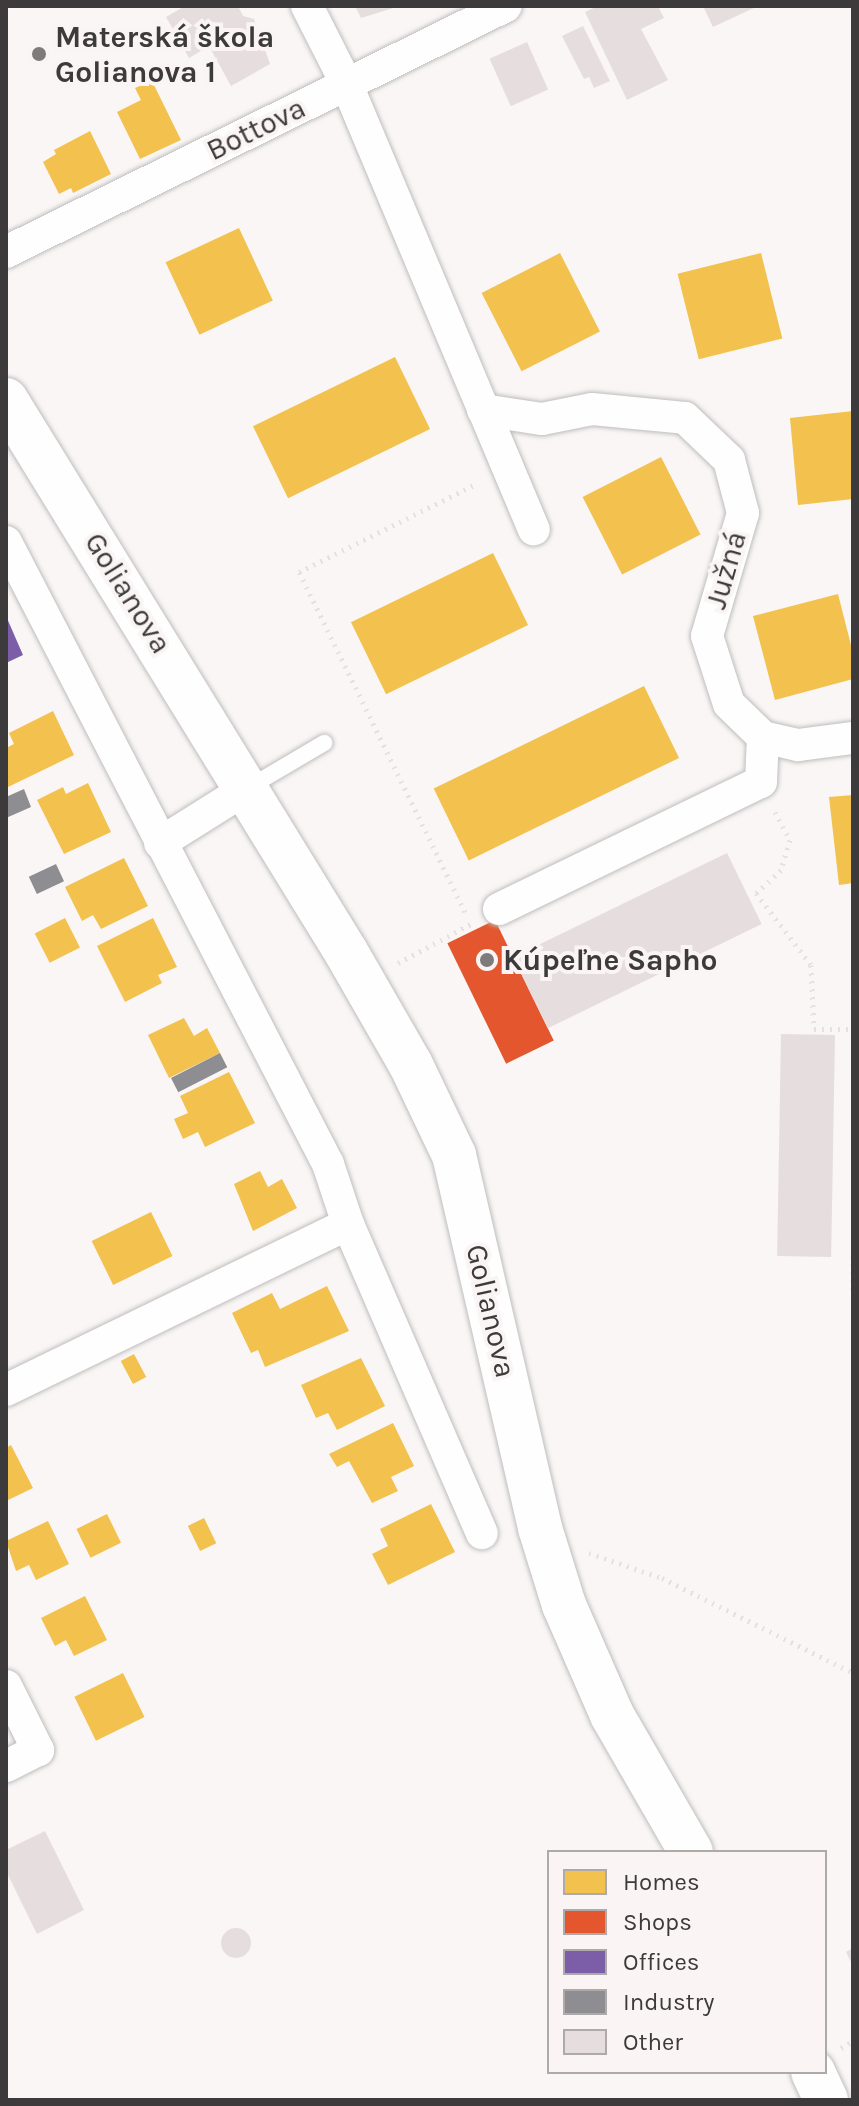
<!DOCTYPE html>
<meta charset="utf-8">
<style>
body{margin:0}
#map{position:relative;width:859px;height:2106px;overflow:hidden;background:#f9f6f5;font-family:Karla,sans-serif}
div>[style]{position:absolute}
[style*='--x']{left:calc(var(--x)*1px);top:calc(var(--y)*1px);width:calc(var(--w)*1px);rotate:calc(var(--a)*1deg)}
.homes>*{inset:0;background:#f2c14e;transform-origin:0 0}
.shops>*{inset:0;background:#e4572e;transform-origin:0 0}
.offices>*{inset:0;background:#7b5ea7}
.industry>*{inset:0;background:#8d8d92;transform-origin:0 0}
.building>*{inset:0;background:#e6ddde;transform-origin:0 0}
.round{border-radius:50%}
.path>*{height:5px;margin-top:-2.5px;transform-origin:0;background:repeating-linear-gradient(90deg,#e3e2e1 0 2px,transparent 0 8px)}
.roads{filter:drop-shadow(0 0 2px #bfbdbd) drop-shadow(0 0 2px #bfbdbd)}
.lane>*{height:16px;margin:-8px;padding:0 8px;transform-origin:8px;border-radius:8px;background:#fefefe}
.street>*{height:32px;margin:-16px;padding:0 16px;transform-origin:16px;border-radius:16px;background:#fefefe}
.secondary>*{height:44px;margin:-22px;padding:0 22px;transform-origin:22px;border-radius:22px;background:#fefefe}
.dots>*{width:22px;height:22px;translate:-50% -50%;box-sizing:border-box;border:4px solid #faf5f4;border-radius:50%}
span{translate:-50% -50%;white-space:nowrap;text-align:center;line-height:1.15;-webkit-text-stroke:8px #faf5f4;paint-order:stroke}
.poi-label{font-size:30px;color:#3c3a3a;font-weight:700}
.left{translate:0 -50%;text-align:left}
.street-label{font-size:30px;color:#3c3a3a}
.frame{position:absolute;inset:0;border:8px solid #3c3a3a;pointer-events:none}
.legend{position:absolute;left:547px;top:1850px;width:280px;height:224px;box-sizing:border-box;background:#faf5f4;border:2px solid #aeaaaa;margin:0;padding:10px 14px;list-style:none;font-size:24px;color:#3c3a3a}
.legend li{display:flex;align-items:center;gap:16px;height:40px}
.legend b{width:40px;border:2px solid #aeaaaa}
</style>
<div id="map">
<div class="homes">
<div style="clip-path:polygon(152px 81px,181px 140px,140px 159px,117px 112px,141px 100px,135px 88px)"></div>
<div style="clip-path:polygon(90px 131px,111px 174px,73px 193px,71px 188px,59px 194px,43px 162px,56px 154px,54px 150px)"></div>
<div style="left:239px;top:228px;width:80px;height:81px;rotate:65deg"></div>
<div style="left:560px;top:253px;width:88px;height:88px;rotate:63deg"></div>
<div style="left:761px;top:253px;width:88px;height:86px;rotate:76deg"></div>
<div style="left:395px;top:357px;width:80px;height:158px;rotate:64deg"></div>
<div style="clip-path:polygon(853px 411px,853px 499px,798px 505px,790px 418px)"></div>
<div style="left:661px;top:457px;width:87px;height:88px;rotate:63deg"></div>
<div style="left:493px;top:553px;width:80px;height:158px;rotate:64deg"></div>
<div style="clip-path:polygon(838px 594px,853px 653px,853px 679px,775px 700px,753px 616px)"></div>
<div style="left:644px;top:686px;width:80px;height:234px;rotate:64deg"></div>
<div style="clip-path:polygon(53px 711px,74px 755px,6px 788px,6px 748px,14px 744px,9px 733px)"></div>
<div style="clip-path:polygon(88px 783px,111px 832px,64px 854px,37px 800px,63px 787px,66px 794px)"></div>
<div style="clip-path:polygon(853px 795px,853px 883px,839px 885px,829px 797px)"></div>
<div style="clip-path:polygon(124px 858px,148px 906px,101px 929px,93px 915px,82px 921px,65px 887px)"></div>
<div style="left:65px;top:918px;width:33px;height:34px;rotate:63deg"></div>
<div style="clip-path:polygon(153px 918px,177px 967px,158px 975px,162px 983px,125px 1002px,97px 946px)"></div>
<div style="clip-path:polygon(184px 1018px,194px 1036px,207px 1028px,220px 1053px,169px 1078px,148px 1035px)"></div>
<div style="clip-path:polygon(229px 1072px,255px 1123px,205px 1147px,198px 1132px,183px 1139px,174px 1119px,188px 1113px,180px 1096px)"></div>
<div style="clip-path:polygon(260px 1171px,268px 1187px,282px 1179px,297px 1208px,253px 1231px,234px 1184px)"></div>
<div style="left:151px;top:1212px;width:49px;height:66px;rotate:64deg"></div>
<div style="clip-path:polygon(327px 1286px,349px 1331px,265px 1367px,258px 1350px,251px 1353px,232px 1313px,272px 1293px,280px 1309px)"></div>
<div style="left:134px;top:1354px;width:26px;height:15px;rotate:62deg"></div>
<div style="clip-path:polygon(361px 1358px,385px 1406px,337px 1430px,328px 1413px,316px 1418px,301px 1385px)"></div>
<div style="clip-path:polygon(393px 1423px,414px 1466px,391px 1477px,398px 1491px,372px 1503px,349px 1461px,337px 1467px,329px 1454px)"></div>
<div style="clip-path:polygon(11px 1445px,33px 1488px,6px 1501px,6px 1448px)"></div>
<div style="clip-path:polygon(431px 1504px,455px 1552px,388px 1585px,372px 1554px,388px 1546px,380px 1529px)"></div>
<div style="left:107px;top:1514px;width:32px;height:34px;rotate:64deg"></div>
<div style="left:204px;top:1518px;width:28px;height:18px;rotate:64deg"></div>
<div style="clip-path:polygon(48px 1521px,69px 1564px,36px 1580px,29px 1565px,16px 1571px,6px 1541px)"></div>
<div style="clip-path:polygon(85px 1596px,107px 1640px,74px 1656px,66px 1640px,55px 1646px,41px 1618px)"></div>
<div style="left:123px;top:1673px;width:49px;height:54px;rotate:64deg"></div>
</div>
<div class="shops">
<div style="left:495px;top:920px;width:134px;height:53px;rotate:64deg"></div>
</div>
<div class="offices">
<div style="clip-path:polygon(6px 616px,23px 655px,6px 663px)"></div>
</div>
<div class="industry">
<div style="clip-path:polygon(24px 789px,31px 807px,6px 818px,6px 797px)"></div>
<div style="left:56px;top:864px;width:19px;height:30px;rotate:65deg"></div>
<div style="left:220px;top:1053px;width:16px;height:55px;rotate:63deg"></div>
</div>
<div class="building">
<div style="clip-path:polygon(185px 6px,238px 6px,243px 16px,254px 19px,270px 64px,231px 86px,209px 46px,189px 58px,166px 17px)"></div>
<div style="clip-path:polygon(355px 6px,400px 6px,361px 18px)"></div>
<div style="clip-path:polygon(598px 6px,658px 6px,664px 18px,641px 29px,668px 80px,627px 100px,585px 12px)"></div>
<div style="clip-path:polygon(703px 6px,758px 6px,713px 27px)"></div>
<div style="clip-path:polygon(583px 26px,610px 81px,594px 88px,589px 77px,584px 79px,562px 36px)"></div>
<div style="left:527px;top:42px;width:52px;height:41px;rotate:66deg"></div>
<div style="left:727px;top:853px;width:79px;height:238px;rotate:64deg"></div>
<div style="left:781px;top:1034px;width:54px;height:222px;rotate:1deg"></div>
<div style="clip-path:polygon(45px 1831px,84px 1910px,37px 1934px,6px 1871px,6px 1850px)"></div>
<div class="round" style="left:221px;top:1928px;width:30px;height:30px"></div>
<div style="clip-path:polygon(853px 1948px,853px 1966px,846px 1952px)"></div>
</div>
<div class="path">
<div style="--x:775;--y:812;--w:32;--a:62"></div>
<div style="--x:790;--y:840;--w:31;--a:107"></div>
<div style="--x:781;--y:870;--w:34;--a:137"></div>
<div style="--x:756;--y:893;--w:91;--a:52.6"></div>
<div style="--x:811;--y:965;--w:64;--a:87.3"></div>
<div style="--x:814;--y:1029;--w:39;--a:0"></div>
<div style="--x:465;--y:912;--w:378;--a:-116"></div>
<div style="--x:299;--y:572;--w:200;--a:-26.4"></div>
<div style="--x:398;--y:963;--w:83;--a:-28.1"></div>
<div style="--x:853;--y:1256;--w:38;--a:90"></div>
<div style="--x:589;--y:1553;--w:77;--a:18.9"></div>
<div style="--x:662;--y:1578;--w:213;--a:26.4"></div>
<div style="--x:841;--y:2048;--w:14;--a:-30"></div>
</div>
<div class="roads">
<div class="lane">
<div style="--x:246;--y:789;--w:91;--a:-30.5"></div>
</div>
<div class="street">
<div style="--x:307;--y:6;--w:89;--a:63.1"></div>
<div style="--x:347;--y:85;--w:482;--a:67.2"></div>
<div style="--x:6;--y:252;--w:557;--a:-26.2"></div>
<div style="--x:483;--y:410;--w:60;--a:8.7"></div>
<div style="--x:542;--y:419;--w:51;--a:-11.3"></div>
<div style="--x:592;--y:409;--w:93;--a:5.5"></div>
<div style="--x:685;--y:418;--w:61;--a:43.7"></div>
<div style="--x:729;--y:460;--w:55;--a:75.2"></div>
<div style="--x:743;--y:513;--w:128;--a:106.3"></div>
<div style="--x:707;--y:636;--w:71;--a:72.1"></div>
<div style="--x:729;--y:704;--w:47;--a:44.1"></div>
<div style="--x:763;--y:737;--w:36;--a:13"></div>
<div style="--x:798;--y:745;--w:55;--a:-7.3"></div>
<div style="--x:6;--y:542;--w:700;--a:62.63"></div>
<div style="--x:328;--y:1164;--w:63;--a:71.6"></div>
<div style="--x:348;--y:1224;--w:337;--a:66.6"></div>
<div style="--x:160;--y:843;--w:102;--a:-32.1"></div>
<div style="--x:499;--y:909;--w:291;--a:-25.9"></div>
<div style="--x:761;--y:782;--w:45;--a:-87.5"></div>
<div style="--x:6;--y:1390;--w:380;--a:-25.9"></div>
<div style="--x:6;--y:1686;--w:72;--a:63.4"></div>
<div style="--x:38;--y:1750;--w:36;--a:153"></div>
</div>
<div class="secondary">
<div style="--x:6;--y:400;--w:648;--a:58.37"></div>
<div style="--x:346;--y:952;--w:130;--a:60.1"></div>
<div style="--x:411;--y:1065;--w:100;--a:64.5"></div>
<div style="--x:454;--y:1155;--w:383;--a:77"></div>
<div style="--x:540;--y:1528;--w:81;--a:72.7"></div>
<div style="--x:564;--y:1605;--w:120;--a:66.4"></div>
<div style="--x:612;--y:1715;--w:158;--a:60"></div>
<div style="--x:813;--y:2072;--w:31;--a:65"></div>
</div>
</div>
<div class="dots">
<div style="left:39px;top:54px;background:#7e7c7b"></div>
<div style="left:487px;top:960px;background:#7e7c7b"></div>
</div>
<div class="poi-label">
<span class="left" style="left:55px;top:54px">Materská škola<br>Golianova 1</span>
<span class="left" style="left:503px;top:960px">Kúpeľne Sapho</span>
</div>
<div class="street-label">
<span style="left:256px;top:129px;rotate:-26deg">Bottova</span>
<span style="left:726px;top:570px;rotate:-74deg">Južná</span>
<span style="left:128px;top:593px;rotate:58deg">Golianova</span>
<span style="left:491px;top:1311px;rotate:77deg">Golianova</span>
</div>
<div class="frame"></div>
<ul class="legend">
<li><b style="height:22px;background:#f2c14e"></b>Homes</li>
<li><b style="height:22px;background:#e4572e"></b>Shops</li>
<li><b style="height:22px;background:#7b5ea7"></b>Offices</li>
<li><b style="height:22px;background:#8d8d92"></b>Industry</li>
<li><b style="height:22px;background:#e6ddde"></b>Other</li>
</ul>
</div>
